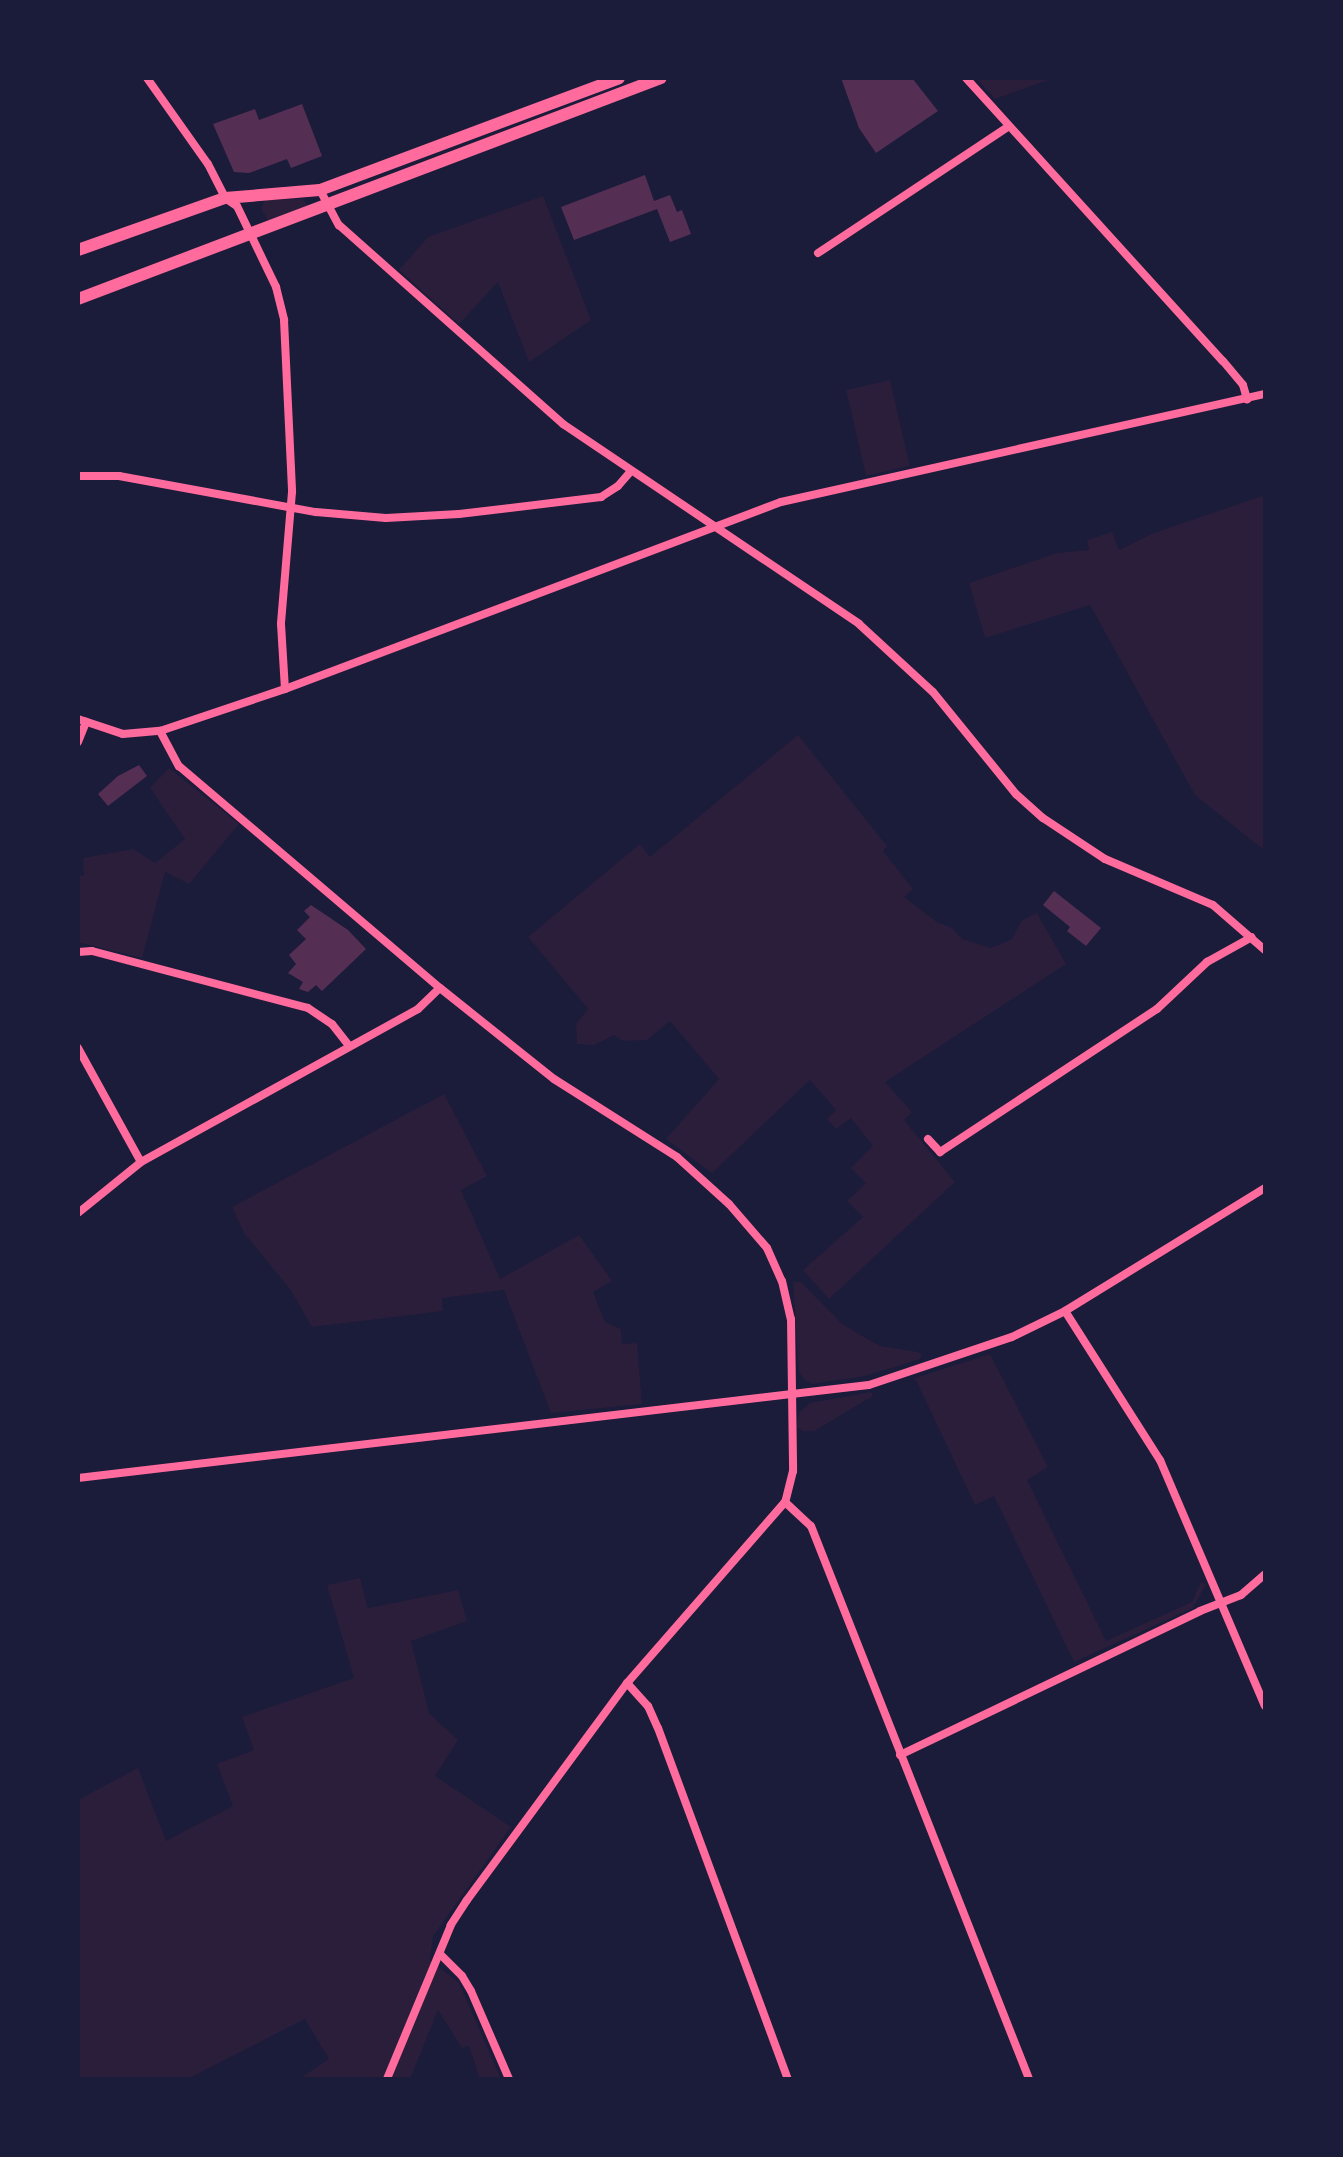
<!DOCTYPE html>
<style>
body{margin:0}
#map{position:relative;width:1343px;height:2157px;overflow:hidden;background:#1b1b3a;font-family:Poppins,sans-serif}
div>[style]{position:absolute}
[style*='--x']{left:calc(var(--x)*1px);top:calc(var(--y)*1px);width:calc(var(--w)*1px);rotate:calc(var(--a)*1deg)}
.green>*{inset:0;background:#2a1e3b;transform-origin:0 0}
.building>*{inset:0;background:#542f53}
.minor>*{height:8px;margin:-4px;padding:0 4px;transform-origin:4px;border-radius:4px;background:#ff6b9d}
.primary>*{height:12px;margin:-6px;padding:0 6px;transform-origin:6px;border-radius:6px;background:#ff6b9d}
span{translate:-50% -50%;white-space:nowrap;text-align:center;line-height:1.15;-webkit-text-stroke:7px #1b1b3a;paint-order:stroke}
.frame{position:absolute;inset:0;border:80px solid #1b1b3a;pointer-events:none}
</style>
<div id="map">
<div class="green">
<div style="clip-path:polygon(976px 78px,1054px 78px,995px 99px)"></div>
<div style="clip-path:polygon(543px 196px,591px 320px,529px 362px,498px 282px,459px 324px,399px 270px,428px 237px)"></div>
<div style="clip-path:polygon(303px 199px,308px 206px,269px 222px,261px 208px,265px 200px)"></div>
<div style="left:890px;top:380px;width:88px;height:45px;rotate:77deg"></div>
<div style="clip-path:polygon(1265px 495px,1265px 848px,1264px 850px,1195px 795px,1090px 605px,985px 638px,969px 583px,1057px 553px,1089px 550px,1087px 540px,1112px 532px,1119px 550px,1151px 534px)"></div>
<div style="clip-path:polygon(798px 735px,887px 846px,883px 851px,913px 889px,904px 897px,937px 922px,952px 928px,962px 939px,991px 948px,1012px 939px,1022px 920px,1037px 913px,1066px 964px,885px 1082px,912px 1112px,904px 1120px,955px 1182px,829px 1299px,803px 1270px,863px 1217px,847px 1201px,866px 1183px,851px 1168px,873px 1146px,851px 1118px,836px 1129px,827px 1119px,836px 1110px,810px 1080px,712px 1173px,666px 1139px,719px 1079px,670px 1021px,647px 1040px,623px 1041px,614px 1035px,594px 1045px,577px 1044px,576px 1024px,588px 1009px,528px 937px,640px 844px,650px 857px)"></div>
<div style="clip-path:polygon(169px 768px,239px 824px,189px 884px,165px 872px,142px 958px,78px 942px,78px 876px,84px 875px,83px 858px,133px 849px,155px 863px,185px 839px,150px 788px)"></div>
<div style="clip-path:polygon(444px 1094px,487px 1176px,461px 1190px,500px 1279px,579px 1235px,612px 1281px,593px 1292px,605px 1322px,621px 1329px,622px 1344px,637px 1343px,642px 1404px,551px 1413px,504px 1290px,442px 1298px,443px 1311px,312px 1327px,290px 1289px,244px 1233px,232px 1207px)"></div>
<div style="clip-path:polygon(793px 1282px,801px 1282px,841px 1323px,864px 1337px,880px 1346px,918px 1352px,922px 1354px,920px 1359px,865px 1376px,812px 1384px,805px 1380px,799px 1373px)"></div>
<div style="clip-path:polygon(990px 1354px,1048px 1467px,1027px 1480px,1106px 1641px,1192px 1602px,1201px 1582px,1206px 1584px,1193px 1608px,1074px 1662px,994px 1496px,975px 1505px,915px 1378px)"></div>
<div style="clip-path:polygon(871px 1392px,873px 1396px,814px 1431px,803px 1431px,797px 1427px,799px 1413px,810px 1403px)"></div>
<div style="clip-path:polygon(360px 1578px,368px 1608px,458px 1590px,467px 1621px,411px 1641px,429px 1713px,458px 1740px,435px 1776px,511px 1827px,433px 1936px,430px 1960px,459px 1983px,501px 2079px,480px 2079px,469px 2046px,462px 2048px,438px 2010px,410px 2079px,299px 2079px,329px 2059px,305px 2019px,187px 2079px,78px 2079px,78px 1800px,138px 1768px,166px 1841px,233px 1806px,217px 1764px,254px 1750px,242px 1717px,354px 1678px,327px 1585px)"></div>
</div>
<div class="building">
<div style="clip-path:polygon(841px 78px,912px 78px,938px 111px,876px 153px,859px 128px)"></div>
<div style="clip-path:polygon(302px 104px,322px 156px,291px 168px,287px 159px,249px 173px,234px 172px,213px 124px,255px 109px,259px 120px)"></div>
<div style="clip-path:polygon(645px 175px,654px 201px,670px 195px,677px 212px,682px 210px,691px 234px,670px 242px,657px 209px,574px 240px,561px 207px)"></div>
<div style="clip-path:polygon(139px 765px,147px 776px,108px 806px,98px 794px,118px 776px)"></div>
<div style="clip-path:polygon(1054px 891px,1101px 928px,1086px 946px,1067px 931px,1070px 927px,1043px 905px)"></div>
<div style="clip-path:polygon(311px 905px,348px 930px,366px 949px,322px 991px,316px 985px,308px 992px,299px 989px,303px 982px,288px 973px,296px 964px,289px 955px,306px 939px,297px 930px,310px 917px,304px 911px)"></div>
</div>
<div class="minor">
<div style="--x:147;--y:78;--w:105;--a:54.7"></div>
<div style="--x:208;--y:164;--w:38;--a:63"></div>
<div style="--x:225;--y:198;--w:14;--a:34"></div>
<div style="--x:237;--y:206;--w:90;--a:64.3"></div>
<div style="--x:276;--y:287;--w:34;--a:76"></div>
<div style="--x:284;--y:320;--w:172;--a:87.3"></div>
<div style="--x:292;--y:492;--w:132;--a:94.8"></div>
<div style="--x:281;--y:624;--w:65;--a:86.5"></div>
<div style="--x:966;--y:78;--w:382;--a:47.8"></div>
<div style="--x:1223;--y:361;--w:31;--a:50"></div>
<div style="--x:1243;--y:385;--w:15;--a:74"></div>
<div style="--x:320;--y:190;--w:40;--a:62"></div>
<div style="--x:339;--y:225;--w:300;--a:41.6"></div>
<div style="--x:563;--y:424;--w:357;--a:34"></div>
<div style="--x:859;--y:624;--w:100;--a:42.6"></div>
<div style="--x:933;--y:692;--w:132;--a:50.9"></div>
<div style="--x:1016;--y:794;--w:36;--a:42"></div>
<div style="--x:1043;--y:818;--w:74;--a:33.5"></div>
<div style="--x:1105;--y:859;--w:117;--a:23.1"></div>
<div style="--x:1213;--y:905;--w:69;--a:40.9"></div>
<div style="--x:818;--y:253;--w:228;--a:-33.6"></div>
<div style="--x:78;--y:476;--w:41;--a:0"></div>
<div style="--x:119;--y:476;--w:200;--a:10.4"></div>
<div style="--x:316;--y:512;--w:70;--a:4.9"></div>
<div style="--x:386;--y:518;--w:73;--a:-3.1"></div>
<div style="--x:459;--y:514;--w:143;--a:-6.8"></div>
<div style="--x:601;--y:497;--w:20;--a:-33"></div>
<div style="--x:618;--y:486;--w:20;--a:-49"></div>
<div style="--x:78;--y:719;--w:47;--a:18.4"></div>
<div style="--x:123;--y:734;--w:37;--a:-5"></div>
<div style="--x:160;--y:731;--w:132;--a:-18.6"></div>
<div style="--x:285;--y:689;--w:530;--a:-20.66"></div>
<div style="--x:781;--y:502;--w:496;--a:-12.6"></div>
<div style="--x:160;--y:731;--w:40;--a:62"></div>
<div style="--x:179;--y:766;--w:343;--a:40.4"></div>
<div style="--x:440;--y:988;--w:146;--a:38.6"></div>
<div style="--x:554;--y:1079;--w:146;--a:32.4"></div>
<div style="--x:677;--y:1157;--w:70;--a:42.1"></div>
<div style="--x:729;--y:1204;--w:58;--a:49.2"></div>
<div style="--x:767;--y:1248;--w:36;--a:66"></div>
<div style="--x:782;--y:1281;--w:39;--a:77"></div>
<div style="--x:791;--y:1319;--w:152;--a:89.2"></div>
<div style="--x:793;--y:1471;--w:32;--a:104"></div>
<div style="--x:785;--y:1502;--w:240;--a:131.1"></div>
<div style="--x:627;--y:1683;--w:270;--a:126.4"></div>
<div style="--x:467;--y:1900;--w:30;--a:123"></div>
<div style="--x:451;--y:1925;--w:167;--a:112.6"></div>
<div style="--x:78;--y:742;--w:22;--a:-68"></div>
<div style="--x:78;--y:952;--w:14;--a:-4"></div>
<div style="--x:92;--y:951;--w:223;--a:14.8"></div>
<div style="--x:308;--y:1008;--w:29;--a:34"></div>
<div style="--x:332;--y:1024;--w:28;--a:52"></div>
<div style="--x:78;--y:1048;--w:130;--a:61.1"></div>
<div style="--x:928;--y:1139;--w:18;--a:47"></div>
<div style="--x:940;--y:1152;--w:260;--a:-33.4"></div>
<div style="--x:1157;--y:1009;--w:69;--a:-43.2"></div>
<div style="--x:1207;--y:962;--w:51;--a:-29.1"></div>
<div style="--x:78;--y:1213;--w:81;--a:-39"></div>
<div style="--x:141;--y:1162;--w:316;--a:-28.9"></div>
<div style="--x:418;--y:1009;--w:30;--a:-44"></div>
<div style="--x:1065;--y:1311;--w:177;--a:57.5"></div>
<div style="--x:1160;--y:1460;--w:267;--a:66.9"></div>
<div style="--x:78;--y:1478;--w:796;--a:-6.71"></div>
<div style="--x:869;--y:1385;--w:151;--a:-18.6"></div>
<div style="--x:1012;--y:1337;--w:59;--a:-26.1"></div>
<div style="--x:1065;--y:1311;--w:235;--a:-31.6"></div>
<div style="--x:785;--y:1502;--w:35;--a:43"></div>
<div style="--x:811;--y:1526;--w:594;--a:68.48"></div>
<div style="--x:627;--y:1683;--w:31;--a:48"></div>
<div style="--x:648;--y:1706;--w:24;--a:66"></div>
<div style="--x:658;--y:1728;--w:374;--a:69.7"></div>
<div style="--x:900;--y:1755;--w:333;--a:-25.6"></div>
<div style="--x:1200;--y:1611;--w:44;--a:-21.3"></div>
<div style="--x:1241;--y:1595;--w:32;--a:-41"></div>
<div style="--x:440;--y:1954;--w:31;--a:45"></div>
<div style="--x:462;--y:1976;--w:17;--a:59"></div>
<div style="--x:471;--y:1991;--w:96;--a:66.6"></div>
</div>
<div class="primary">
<div style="--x:78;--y:250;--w:156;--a:-19.5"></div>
<div style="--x:225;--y:198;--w:95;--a:-4.8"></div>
<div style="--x:320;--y:190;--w:319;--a:-20.5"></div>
<div style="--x:78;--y:299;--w:623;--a:-20.76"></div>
</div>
<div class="frame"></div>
</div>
